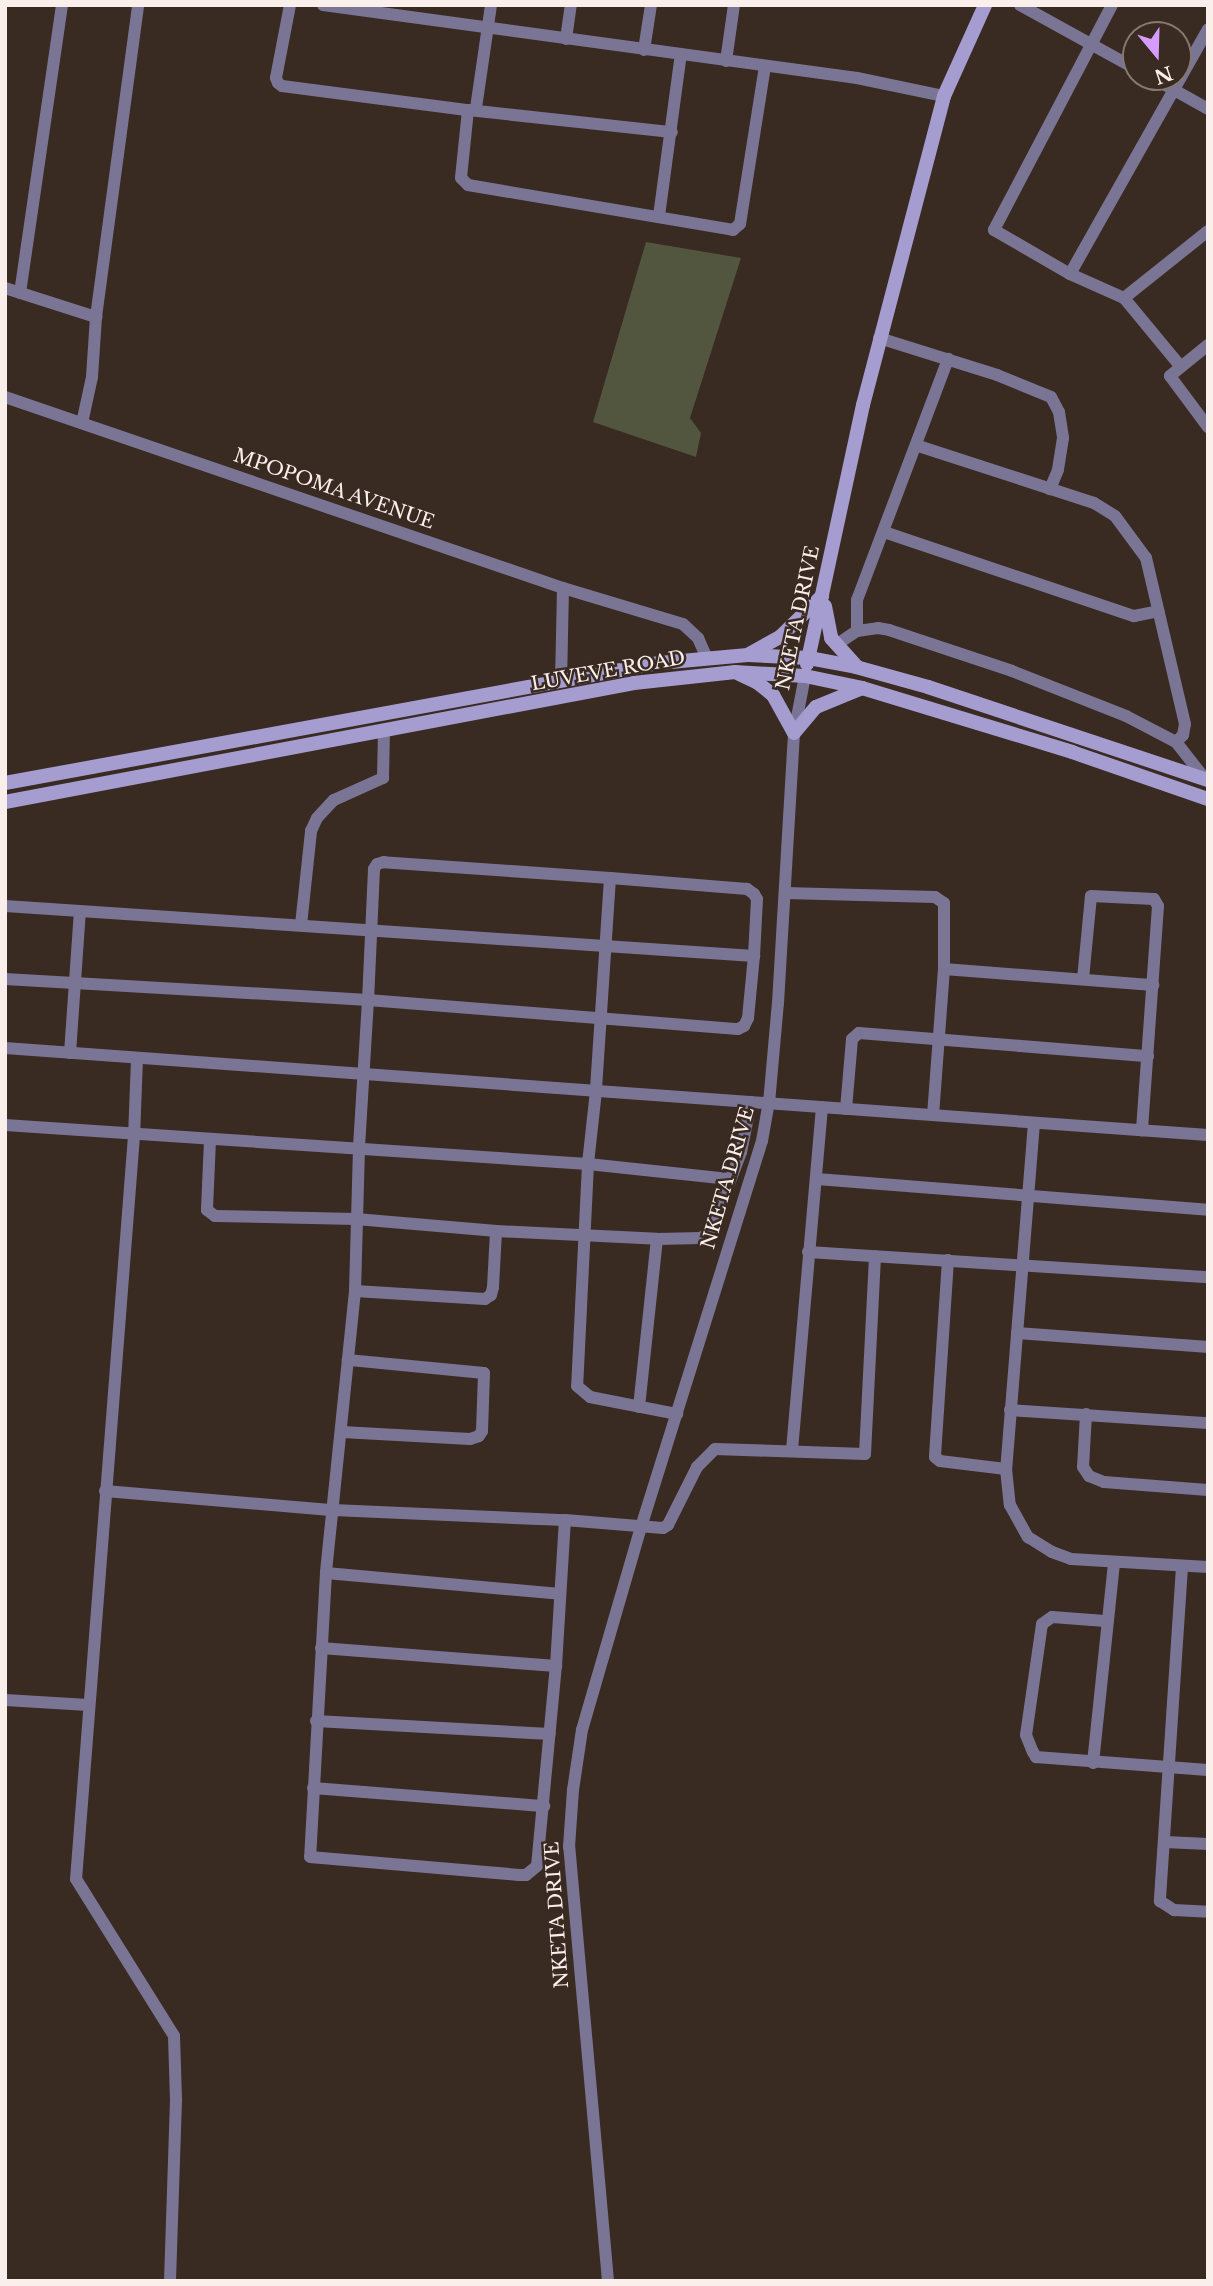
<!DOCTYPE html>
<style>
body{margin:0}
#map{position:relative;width:1213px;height:2286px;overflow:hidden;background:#392a22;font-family:"Libre Baskerville",serif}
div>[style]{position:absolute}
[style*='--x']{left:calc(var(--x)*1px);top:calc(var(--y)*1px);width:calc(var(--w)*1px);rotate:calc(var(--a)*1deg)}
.green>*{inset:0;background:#52563f}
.street>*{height:12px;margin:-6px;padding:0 6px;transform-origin:6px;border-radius:6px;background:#7a7594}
.secondary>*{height:14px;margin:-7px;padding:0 7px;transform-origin:7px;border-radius:7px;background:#a59dcf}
span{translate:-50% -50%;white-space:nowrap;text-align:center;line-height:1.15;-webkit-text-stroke:5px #392a22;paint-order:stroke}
.street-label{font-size:19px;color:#faefea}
.frame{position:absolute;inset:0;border:7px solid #faefea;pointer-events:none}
.north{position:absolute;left:1122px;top:21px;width:70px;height:70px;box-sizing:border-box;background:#392a22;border:2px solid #867972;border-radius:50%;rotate:161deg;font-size:19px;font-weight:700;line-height:28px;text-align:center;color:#faefea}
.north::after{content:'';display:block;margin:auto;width:24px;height:32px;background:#d59cfb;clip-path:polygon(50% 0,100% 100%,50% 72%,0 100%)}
</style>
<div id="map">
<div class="green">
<div style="clip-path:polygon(646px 242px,741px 258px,690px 418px,701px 433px,696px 457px,593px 422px)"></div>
</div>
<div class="street">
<div style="--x:290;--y:5;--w:74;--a:100.9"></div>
<div style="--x:276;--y:78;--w:5;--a:68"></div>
<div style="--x:278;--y:83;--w:5;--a:37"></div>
<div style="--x:282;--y:86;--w:188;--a:7.4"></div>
<div style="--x:468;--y:110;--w:68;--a:95.9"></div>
<div style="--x:461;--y:178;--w:10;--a:45"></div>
<div style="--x:468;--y:185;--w:269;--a:9.6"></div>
<div style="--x:733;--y:230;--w:9;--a:-41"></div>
<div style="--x:740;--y:224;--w:160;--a:-81"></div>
<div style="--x:323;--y:5;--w:539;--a:7.78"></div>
<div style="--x:857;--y:78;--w:89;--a:11.7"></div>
<div style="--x:1020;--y:5;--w:132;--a:28.9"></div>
<div style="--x:1112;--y:5;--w:254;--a:117.7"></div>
<div style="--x:994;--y:230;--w:88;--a:30.1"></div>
<div style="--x:1070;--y:274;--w:59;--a:24"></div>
<div style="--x:1124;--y:298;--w:89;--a:50.4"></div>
<div style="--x:566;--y:39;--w:34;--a:-82"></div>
<div style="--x:644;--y:50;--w:46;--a:-81.2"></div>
<div style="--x:726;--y:61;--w:57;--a:-81.9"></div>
<div style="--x:1151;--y:77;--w:65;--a:29.3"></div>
<div style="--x:476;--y:108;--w:104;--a:-81.7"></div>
<div style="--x:468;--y:110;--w:205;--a:6.2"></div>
<div style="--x:659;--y:216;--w:163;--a:-82.3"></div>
<div style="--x:1070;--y:274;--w:281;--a:-60.6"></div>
<div style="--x:5;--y:288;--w:96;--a:17.7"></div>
<div style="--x:20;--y:293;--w:291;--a:-81.7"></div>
<div style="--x:1124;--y:298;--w:107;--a:-38.6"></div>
<div style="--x:879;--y:338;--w:124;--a:17.4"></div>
<div style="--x:997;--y:375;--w:58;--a:22.2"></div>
<div style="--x:1051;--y:397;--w:17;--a:62"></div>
<div style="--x:1059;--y:412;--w:26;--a:81"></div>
<div style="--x:1063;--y:438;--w:32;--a:99"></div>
<div style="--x:1058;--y:470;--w:21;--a:113"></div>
<div style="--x:1208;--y:345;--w:49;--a:140.8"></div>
<div style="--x:1170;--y:376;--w:64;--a:53.3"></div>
<div style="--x:5;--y:397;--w:590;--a:18.9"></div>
<div style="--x:563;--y:588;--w:92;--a:91.2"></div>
<div style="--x:82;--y:423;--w:47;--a:-77.7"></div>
<div style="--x:92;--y:377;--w:60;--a:-86.2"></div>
<div style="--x:96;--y:317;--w:315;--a:-82.3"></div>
<div style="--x:884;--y:532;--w:264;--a:18.6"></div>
<div style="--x:1134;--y:616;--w:25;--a:-11"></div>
<div style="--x:563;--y:588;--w:125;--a:16.7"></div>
<div style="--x:683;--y:624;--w:21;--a:43"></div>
<div style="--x:698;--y:638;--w:22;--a:66"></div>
<div style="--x:857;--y:631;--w:31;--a:-90"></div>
<div style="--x:857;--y:600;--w:258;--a:-69.3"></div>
<div style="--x:836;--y:645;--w:25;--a:-34"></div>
<div style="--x:857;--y:631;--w:21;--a:-8"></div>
<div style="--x:878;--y:628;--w:11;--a:10"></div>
<div style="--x:889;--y:630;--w:130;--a:18.4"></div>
<div style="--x:1012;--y:671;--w:123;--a:21.5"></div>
<div style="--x:1126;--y:716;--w:56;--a:27.5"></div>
<div style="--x:1176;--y:742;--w:10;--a:-45"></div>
<div style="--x:1183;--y:735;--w:11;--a:-80"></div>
<div style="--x:1185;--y:724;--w:171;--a:-103.2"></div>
<div style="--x:1146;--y:558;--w:52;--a:-126.4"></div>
<div style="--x:1115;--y:516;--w:25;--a:-148"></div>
<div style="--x:1094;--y:503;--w:187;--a:-162"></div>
<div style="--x:1176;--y:742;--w:47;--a:51.9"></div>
<div style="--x:610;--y:878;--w:213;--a:93.8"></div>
<div style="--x:596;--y:1091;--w:73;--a:96.3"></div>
<div style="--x:588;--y:1164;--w:222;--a:92.8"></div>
<div style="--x:577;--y:1386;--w:17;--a:40"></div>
<div style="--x:590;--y:1397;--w:89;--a:11.1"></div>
<div style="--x:785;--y:893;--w:150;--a:1.5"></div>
<div style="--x:935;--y:897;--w:11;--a:34"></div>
<div style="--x:944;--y:903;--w:66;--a:90"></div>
<div style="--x:944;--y:969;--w:146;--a:94.3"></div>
<div style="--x:5;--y:906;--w:751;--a:3.82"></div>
<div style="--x:301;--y:925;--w:95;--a:-83.9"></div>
<div style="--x:311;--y:831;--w:14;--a:-65"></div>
<div style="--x:317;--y:818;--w:25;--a:-47"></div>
<div style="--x:334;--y:800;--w:54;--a:-24.2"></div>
<div style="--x:383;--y:778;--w:47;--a:-88.8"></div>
<div style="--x:944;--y:969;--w:210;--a:4.4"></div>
<div style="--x:5;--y:979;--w:364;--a:3.3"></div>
<div style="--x:368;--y:1000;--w:371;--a:4.5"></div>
<div style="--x:738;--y:1029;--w:7;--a:-27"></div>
<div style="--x:744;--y:1026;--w:9;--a:-63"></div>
<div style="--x:748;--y:1018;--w:62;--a:-84.5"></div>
<div style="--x:754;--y:956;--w:57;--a:-87"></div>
<div style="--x:757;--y:899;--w:6;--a:-121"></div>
<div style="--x:754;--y:894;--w:9;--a:-144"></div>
<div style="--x:747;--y:889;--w:137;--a:-175.4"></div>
<div style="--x:610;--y:878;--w:227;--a:-176"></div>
<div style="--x:384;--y:862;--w:7;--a:164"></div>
<div style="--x:377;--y:864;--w:6;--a:121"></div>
<div style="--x:374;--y:869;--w:131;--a:92.6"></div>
<div style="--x:368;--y:1000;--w:148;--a:93.5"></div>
<div style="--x:359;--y:1148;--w:143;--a:91.6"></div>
<div style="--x:355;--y:1291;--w:283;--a:95.9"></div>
<div style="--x:326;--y:1573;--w:284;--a:93.2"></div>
<div style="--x:310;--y:1857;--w:210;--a:4.9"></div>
<div style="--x:519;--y:1875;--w:7;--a:0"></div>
<div style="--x:526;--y:1875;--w:14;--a:-39"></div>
<div style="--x:537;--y:1866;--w:201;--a:-84.6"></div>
<div style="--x:556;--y:1666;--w:146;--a:-86.5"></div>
<div style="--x:1083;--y:979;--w:83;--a:-84.5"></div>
<div style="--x:1091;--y:896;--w:63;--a:2.7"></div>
<div style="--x:1154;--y:899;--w:8;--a:60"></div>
<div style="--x:1158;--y:906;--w:225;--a:94.1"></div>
<div style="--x:5;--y:1048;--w:1206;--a:4.14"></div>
<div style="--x:70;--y:1053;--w:142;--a:-86"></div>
<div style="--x:137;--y:1059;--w:77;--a:92.2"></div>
<div style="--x:134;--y:1136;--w:745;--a:94.46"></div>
<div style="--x:76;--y:1879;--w:185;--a:58"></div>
<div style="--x:174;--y:2036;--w:64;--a:88.2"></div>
<div style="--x:176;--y:2100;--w:181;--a:91.9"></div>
<div style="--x:846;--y:1109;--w:70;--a:-85.1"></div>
<div style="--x:852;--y:1039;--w:9;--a:-41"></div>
<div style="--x:859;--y:1033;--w:290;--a:4.6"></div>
<div style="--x:1034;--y:1123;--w:347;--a:94.6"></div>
<div style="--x:1006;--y:1469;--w:36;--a:84"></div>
<div style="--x:1010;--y:1505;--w:37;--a:61"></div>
<div style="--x:1028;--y:1537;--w:28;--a:32"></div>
<div style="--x:1052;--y:1552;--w:20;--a:20"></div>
<div style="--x:1071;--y:1559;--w:137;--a:3.3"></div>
<div style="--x:5;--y:1125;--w:584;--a:3.83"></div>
<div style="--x:588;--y:1164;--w:142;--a:6.1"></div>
<div style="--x:210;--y:1140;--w:70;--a:92.5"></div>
<div style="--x:207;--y:1210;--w:10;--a:37"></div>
<div style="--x:215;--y:1216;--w:141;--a:1.2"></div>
<div style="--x:356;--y:1219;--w:141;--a:4.9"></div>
<div style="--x:496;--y:1231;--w:161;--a:2.8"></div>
<div style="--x:657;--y:1239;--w:44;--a:-1.3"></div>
<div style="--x:701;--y:1238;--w:12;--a:-35"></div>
<div style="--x:711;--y:1231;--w:85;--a:-69.2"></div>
<div style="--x:741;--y:1152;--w:51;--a:-78.7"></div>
<div style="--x:817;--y:1179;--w:392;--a:4.5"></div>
<div style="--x:808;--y:1252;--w:401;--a:3.6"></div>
<div style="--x:948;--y:1260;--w:197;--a:93.8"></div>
<div style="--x:935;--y:1457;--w:6;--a:39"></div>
<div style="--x:940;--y:1461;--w:66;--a:6.9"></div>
<div style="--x:355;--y:1291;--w:130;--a:3.5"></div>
<div style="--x:485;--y:1299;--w:7;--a:-34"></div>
<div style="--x:491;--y:1295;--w:8;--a:-76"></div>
<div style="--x:493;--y:1287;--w:56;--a:-86.9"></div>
<div style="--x:1017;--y:1333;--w:192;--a:4.2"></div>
<div style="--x:639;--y:1407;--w:169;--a:-83.9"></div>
<div style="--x:1010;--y:1410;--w:198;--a:3.8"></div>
<div style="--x:1086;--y:1414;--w:53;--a:93.2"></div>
<div style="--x:1083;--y:1467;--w:11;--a:56"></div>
<div style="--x:1089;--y:1476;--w:16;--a:22"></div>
<div style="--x:1104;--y:1482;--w:104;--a:4.4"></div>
<div style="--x:342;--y:1432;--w:128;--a:3.1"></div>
<div style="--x:470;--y:1439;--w:9;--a:-18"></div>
<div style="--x:479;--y:1436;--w:6;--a:-59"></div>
<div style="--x:482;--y:1431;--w:58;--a:-88"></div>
<div style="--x:484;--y:1373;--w:137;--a:-174.5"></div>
<div style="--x:792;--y:1450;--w:344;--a:-85"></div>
<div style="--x:105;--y:1491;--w:229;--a:4.8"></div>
<div style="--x:333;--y:1510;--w:232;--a:2.5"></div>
<div style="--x:565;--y:1520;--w:98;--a:4.7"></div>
<div style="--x:663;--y:1528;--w:6;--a:-31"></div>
<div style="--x:668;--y:1525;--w:65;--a:-63.4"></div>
<div style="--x:697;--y:1467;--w:25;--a:-45"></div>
<div style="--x:715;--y:1449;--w:150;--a:1.9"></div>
<div style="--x:865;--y:1454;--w:198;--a:-87.1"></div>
<div style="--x:1182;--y:1567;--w:335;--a:93.8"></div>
<div style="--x:1160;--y:1901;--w:17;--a:33"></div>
<div style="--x:1174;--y:1910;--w:34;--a:3"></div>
<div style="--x:326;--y:1573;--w:235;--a:5.1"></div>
<div style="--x:1105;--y:1621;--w:53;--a:-175.7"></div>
<div style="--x:1052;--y:1617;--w:12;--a:145"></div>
<div style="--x:1042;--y:1624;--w:112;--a:98.2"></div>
<div style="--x:1026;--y:1735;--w:18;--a:68"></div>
<div style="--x:1033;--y:1752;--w:6;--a:59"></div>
<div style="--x:1036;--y:1757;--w:172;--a:4.3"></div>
<div style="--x:321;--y:1648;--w:236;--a:4.4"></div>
<div style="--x:5;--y:1700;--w:83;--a:3.4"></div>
<div style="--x:316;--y:1721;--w:234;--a:3.2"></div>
<div style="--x:1093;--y:1763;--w:202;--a:-84"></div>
<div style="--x:313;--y:1788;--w:232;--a:4.5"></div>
<div style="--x:1165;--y:1842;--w:43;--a:2.7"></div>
<div style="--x:608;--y:2281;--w:436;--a:-95.1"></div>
<div style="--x:569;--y:1847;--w:57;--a:-86"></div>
<div style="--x:573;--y:1790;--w:61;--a:-81.5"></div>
<div style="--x:582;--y:1730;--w:211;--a:-73.8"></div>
<div style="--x:641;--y:1527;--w:405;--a:-72.6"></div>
<div style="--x:762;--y:1141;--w:39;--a:-80"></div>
<div style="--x:769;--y:1103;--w:100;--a:-84.9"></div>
<div style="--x:778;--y:1003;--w:270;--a:-86.6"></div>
<div style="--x:794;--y:733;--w:58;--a:-79.1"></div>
</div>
<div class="secondary">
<div style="--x:825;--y:606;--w:33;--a:79"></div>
<div style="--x:831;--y:638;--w:38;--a:48"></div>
<div style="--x:749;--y:654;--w:35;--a:-29"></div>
<div style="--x:780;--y:637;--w:59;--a:-44.3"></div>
<div style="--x:807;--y:664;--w:265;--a:-77.8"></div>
<div style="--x:863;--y:405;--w:319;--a:-75.3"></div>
<div style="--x:944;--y:96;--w:100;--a:-65.7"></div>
<div style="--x:739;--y:674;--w:21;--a:25"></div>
<div style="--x:758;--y:683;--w:19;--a:39"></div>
<div style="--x:773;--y:695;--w:43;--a:61.1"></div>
<div style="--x:794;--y:733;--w:34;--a:-50"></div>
<div style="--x:816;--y:707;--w:50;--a:-22.4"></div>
<div style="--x:5;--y:783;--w:665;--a:-10.4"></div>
<div style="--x:659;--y:663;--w:89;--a:-5.1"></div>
<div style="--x:748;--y:655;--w:61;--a:2.8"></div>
<div style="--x:809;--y:658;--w:48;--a:10.8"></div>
<div style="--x:856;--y:667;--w:75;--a:15.5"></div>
<div style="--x:928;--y:687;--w:295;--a:18.4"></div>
<div style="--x:5;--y:802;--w:640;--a:-10.71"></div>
<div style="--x:634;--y:683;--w:102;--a:-6.2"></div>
<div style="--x:735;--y:672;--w:70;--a:3.3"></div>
<div style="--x:805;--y:676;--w:58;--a:11.9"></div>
<div style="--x:862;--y:688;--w:220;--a:16.9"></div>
<div style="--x:1072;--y:752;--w:144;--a:19.1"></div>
</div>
<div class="street-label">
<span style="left:334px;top:489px;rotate:19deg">MPOPOMA AVENUE</span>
<span style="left:798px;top:618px;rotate:-78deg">NKETA DRIVE</span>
<span style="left:608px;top:671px;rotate:-10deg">LUVEVE ROAD</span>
<span style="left:728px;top:1178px;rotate:-74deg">NKETA DRIVE</span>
<span style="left:557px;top:1915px;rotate:-94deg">NKETA DRIVE</span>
</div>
<div class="frame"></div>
<div class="north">N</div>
</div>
